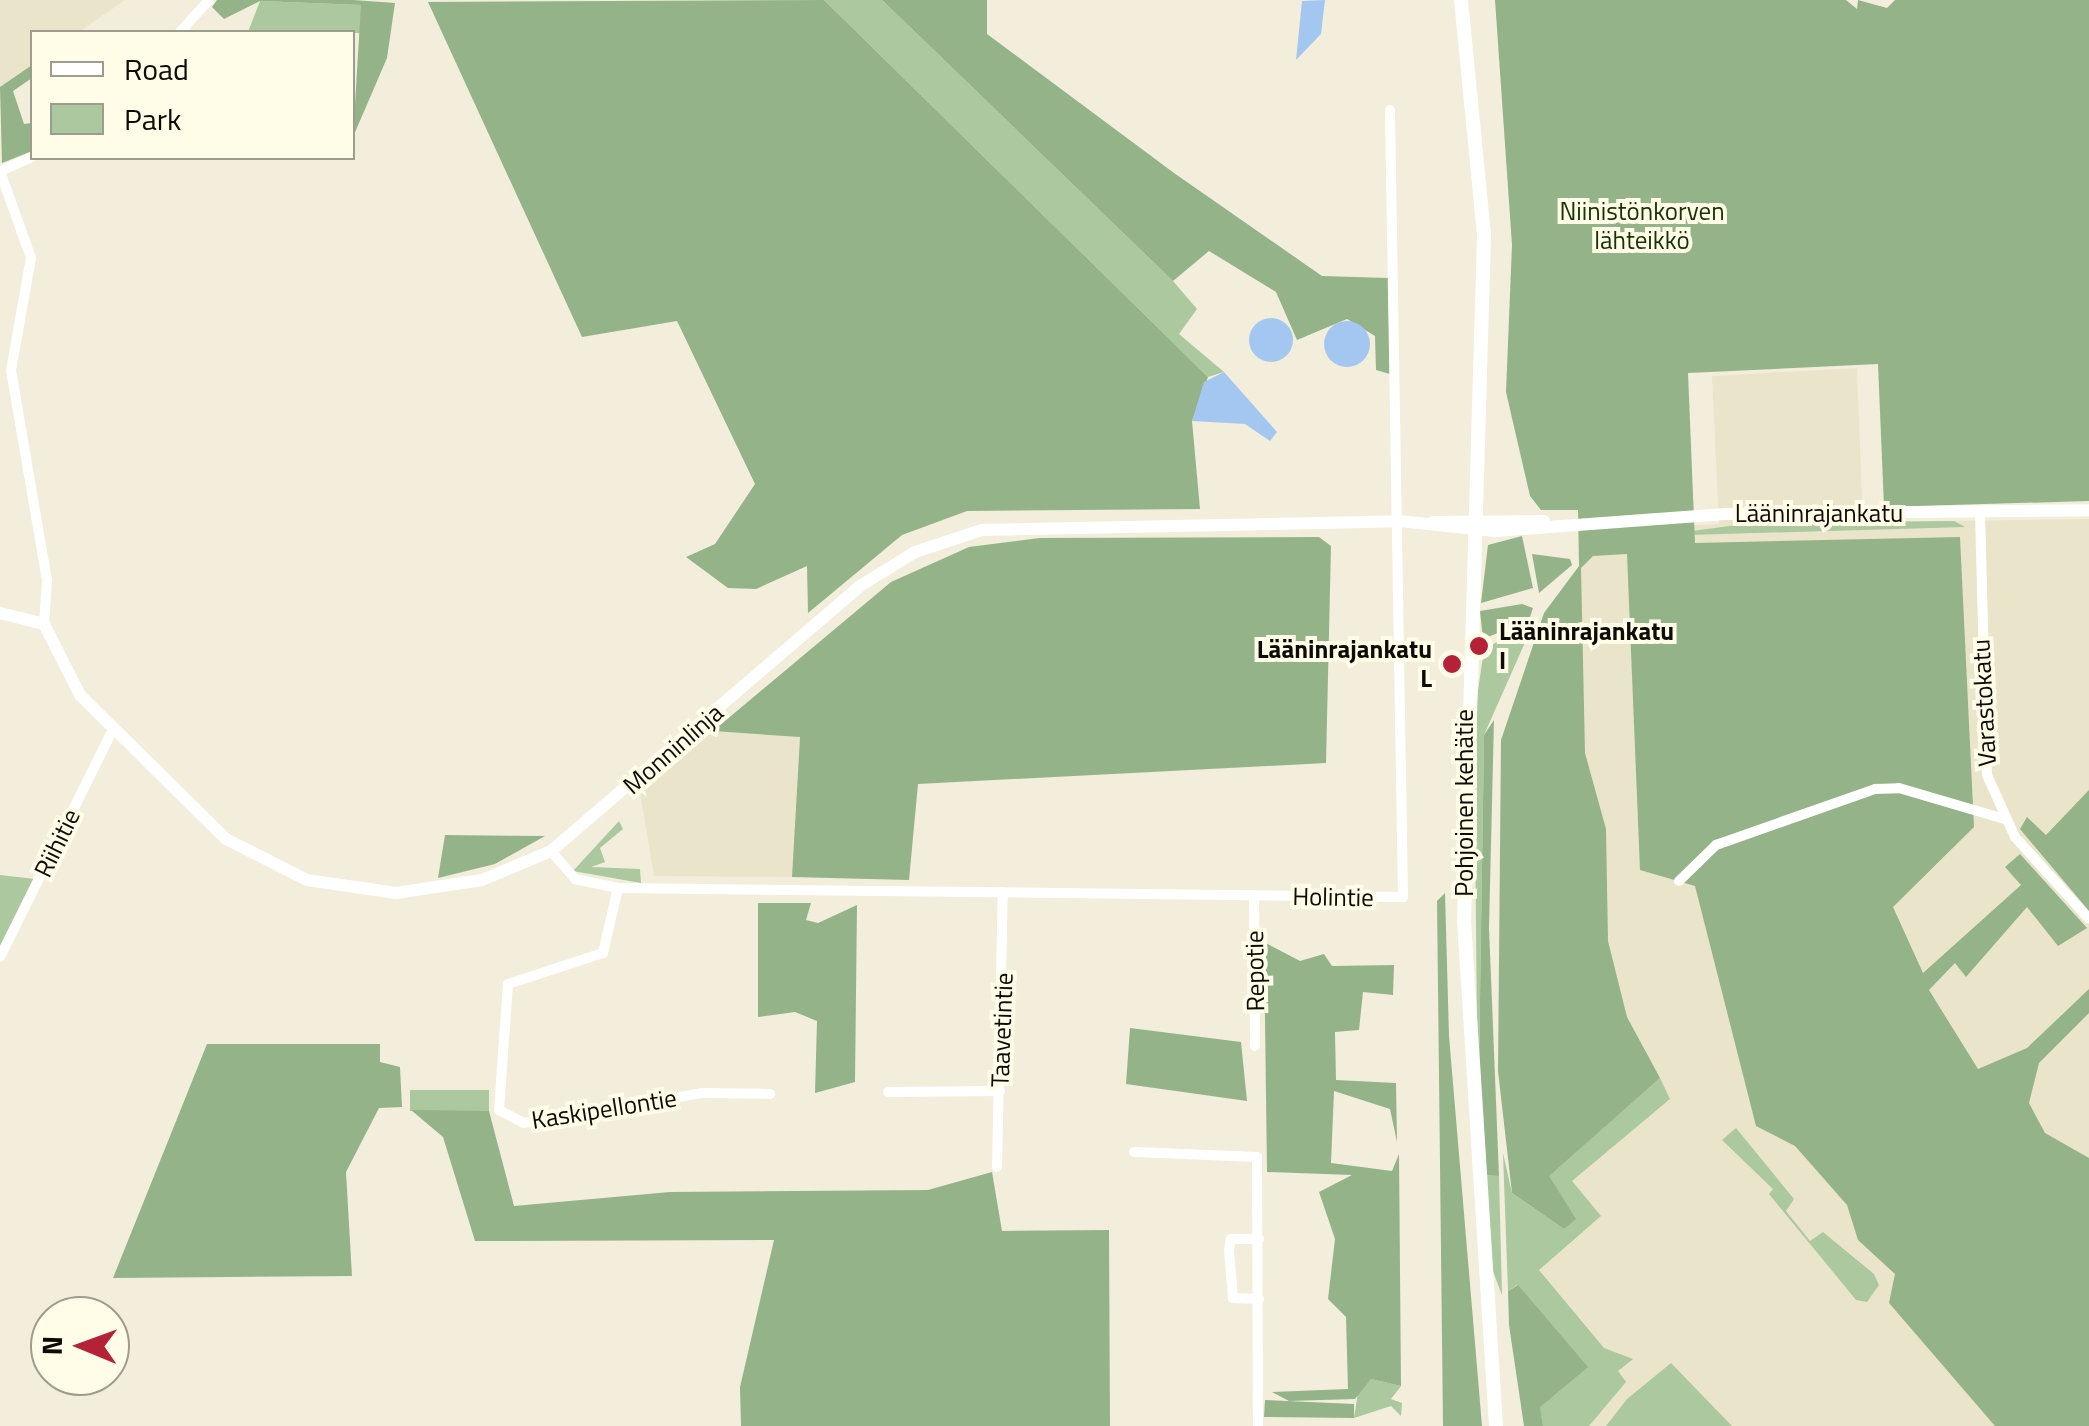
<!DOCTYPE html>
<meta charset="utf-8">
<style>
body{margin:0}
#map{position:relative;width:2089px;height:1426px;overflow:hidden;background:#f2eedb;font-family:"Titillium Web",sans-serif}
div>[style]{position:absolute}
[style*='--x']{left:calc(var(--x)*1px);top:calc(var(--y)*1px);width:calc(var(--w)*1px);rotate:calc(var(--a)*1deg)}
.built>*{inset:0;background:#eae5ca}
.green>*{inset:0;background:#abc89f;transform-origin:0 0}
.forest>*{inset:0;background:#94b388}
.water>*{inset:0;background:#a4c7f1}
.round{border-radius:50%}
.minor>*{height:10px;margin:-5px;padding:0 5px;transform-origin:5px;border-radius:5px;background:#fff}
.tertiary>*{height:12px;margin:-6px;padding:0 6px;transform-origin:6px;border-radius:6px;background:#fff}
.secondary>*{height:14px;margin:-7px;padding:0 7px;transform-origin:7px;border-radius:7px;background:#fff}
.dots>*{width:28px;height:28px;translate:-50% -50%;box-sizing:border-box;border:5px solid #fffce8;border-radius:50%}
span{translate:-50% -50%;white-space:nowrap;text-align:center;line-height:1.15;-webkit-text-stroke:8px #fffce8;paint-order:stroke}
.park-label{font-size:25px;color:#153304}
.street-label{font-size:25px;color:#0d0b06}
.poi-label{font-size:25px;color:#0d0b06;font-weight:700}
.left{translate:0 -50%;text-align:left}
.right{translate:-100% -50%;text-align:right}
.legend{position:absolute;left:30px;top:30px;width:325px;height:130px;box-sizing:border-box;background:#fffce8;border:2px solid #9e9c8e;margin:0;padding:12px 18px;list-style:none;font-size:30px;color:#0d0b06}
.legend li{display:flex;align-items:center;gap:20px;height:50px}
.legend b{width:50px;border:2px solid #9e9c8e}
.north{position:absolute;left:30px;top:1296px;width:100px;height:100px;box-sizing:border-box;background:#fffce8;border:2px solid #9e9c8e;border-radius:50%;rotate:271deg;font-size:28px;font-weight:700;line-height:40px;text-align:center;color:#0d0b06}
.north::after{content:'';display:block;margin:auto;width:35px;height:45px;background:#b52237;clip-path:polygon(50% 0,100% 100%,50% 72%,0 100%)}
</style>
<div id="map">
<div class="built">
<div style="clip-path:polygon(0 0,125px 0,79px 32px,32px 32px,32px 65px,0 87px)"></div>
<div style="clip-path:polygon(1857px 368px,1863px 522px,2089px 519px,2089px 1426px,1543px 1426px,1518px 1285px,1591px 1118px,1580px 530px,1719px 524px,1712px 376px)"></div>
<div style="clip-path:polygon(713px 731px,800px 736px,792px 877px,654px 876px,640px 793px)"></div>
</div>
<div class="green">
<div style="clip-path:polygon(824px 0,882px 0,1173px 281px,1197px 309px,1179px 334px,1224px 372px,1208px 377px)"></div>
<div style="clip-path:polygon(260px 1px,361px 5px,362px 33px,248px 32px)"></div>
<div style="clip-path:polygon(1954px 521px,1965px 527px,1655px 536px,1752px 523px)"></div>
<div style="clip-path:polygon(1521px 629px,1527px 638px,1484px 735px,1478px 1131px,1474px 719px,1484px 649px)"></div>
<div style="clip-path:polygon(619px 821px,623px 829px,600px 848px,605px 862px,591px 867px,640px 869px,641px 883px,573px 871px)"></div>
<div style="clip-path:polygon(0 875px,35px 879px,0 949px)"></div>
<div style="clip-path:polygon(1660px 1078px,1670px 1099px,1572px 1181px,1601px 1216px,1539px 1270px,1604px 1348px,1633px 1359px,1618px 1371px,1626px 1382px,1589px 1426px,1543px 1426px,1517px 1285px,1508px 1291px,1503px 1153px,1512px 1193px,1564px 1229px,1575px 1219px,1548px 1176px)"></div>
<div style="left:489px;top:1090px;width:21px;height:79px;rotate:90deg"></div>
<div style="clip-path:polygon(1736px 1128px,1794px 1199px,1786px 1211px,1810px 1241px,1823px 1232px,1874px 1274px,1879px 1285px,1867px 1302px,1856px 1300px,1769px 1194px,1773px 1189px,1722px 1140px)"></div>
<div style="clip-path:polygon(1481px 1175px,1499px 1176px,1502px 1295px,1486px 1253px)"></div>
<div style="clip-path:polygon(1671px 1363px,1732px 1426px,1606px 1426px,1627px 1399px)"></div>
<div style="clip-path:polygon(1371px 1379px,1401px 1386px,1391px 1399px,1402px 1403px,1401px 1416px,1391px 1406px,1354px 1418px,1358px 1392px)"></div>
</div>
<div class="forest">
<div style="clip-path:polygon(217px 0,353px 0,395px 3px,387px 58px,353px 137px,361px 5px,260px 1px,224px 19px,212px 7px)"></div>
<div style="clip-path:polygon(824px 0,1208px 377px,1192px 421px,1200px 509px,967px 511px,902px 535px,808px 613px,807px 566px,756px 589px,728px 588px,686px 557px,715px 544px,755px 484px,677px 321px,582px 337px,428px 2px)"></div>
<div style="clip-path:polygon(882px 0,987px 0,987px 34px,1174px 173px,1322px 276px,1388px 278px,1390px 374px,1376px 370px,1375px 336px,1347px 319px,1297px 340px,1276px 292px,1209px 251px,1173px 281px)"></div>
<div style="clip-path:polygon(1495px 0,1846px 0,1857px 9px,1858px 0,1887px 8px,1895px 0,2089px 0,2089px 501px,1884px 507px,1878px 364px,1688px 373px,1695px 543px,1960px 537px,1974px 827px,1893px 907px,1923px 973px,2021px 885px,2005px 867px,2020px 854px,2087px 928px,2058px 946px,2027px 907px,1966px 977px,1955px 963px,1929px 990px,1978px 1069px,2027px 1048px,2089px 989px,2089px 1013px,2039px 1063px,2029px 1103px,2045px 1133px,2089px 1158px,2089px 1426px,1995px 1426px,1889px 1303px,1895px 1274px,1858px 1240px,1847px 1205px,1795px 1146px,1756px 1126px,1695px 886px,1640px 870px,1627px 554px,1593px 556px,1581px 568px,1585px 753px,1606px 829px,1608px 941px,1627px 1017px,1660px 1078px,1549px 1176px,1576px 1219px,1564px 1229px,1512px 1193px,1498px 1071px,1501px 740px,1544px 613px,1579px 566px,1578px 510px,1541px 510px,1530px 496px,1506px 392px,1512px 245px)"></div>
<div style="clip-path:polygon(32px 65px,32px 78px,13px 91px,24px 124px,32px 123px,32px 151px,2px 163px,0 87px)"></div>
<div style="clip-path:polygon(1522px 536px,1533px 588px,1481px 603px,1488px 545px)"></div>
<div style="clip-path:polygon(1319px 537px,1331px 546px,1326px 763px,918px 784px,909px 880px,792px 877px,800px 737px,713px 731px,891px 582px,969px 547px,1040px 538px)"></div>
<div style="clip-path:polygon(1532px 554px,1570px 559px,1572px 565px,1539px 593px)"></div>
<div style="clip-path:polygon(1522px 604px,1533px 608px,1529px 620px,1483px 639px,1480px 611px)"></div>
<div style="clip-path:polygon(1494px 720px,1489px 928px,1499px 1176px,1481px 1175px,1478px 1131px,1484px 735px)"></div>
<div style="clip-path:polygon(2089px 790px,2089px 911px,2020px 829px,2027px 817px,2046px 835px)"></div>
<div style="clip-path:polygon(445px 835px,545px 836px,495px 864px,438px 878px)"></div>
<div style="clip-path:polygon(1445px 893px,1449px 1036px,1482px 1426px,1443px 1426px,1437px 901px)"></div>
<div style="clip-path:polygon(758px 903px,811px 903px,806px 920px,818px 923px,857px 905px,855px 1082px,815px 1093px,817px 1021px,795px 1012px,758px 1017px)"></div>
<div style="clip-path:polygon(1264px 942px,1300px 961px,1324px 954px,1332px 966px,1394px 965px,1393px 995px,1363px 992px,1359px 1030px,1335px 1032px,1336px 1080px,1396px 1083px,1397px 1142px,1390px 1109px,1334px 1091px,1331px 1163px,1392px 1171px,1399px 1154px,1401px 1386px,1371px 1379px,1355px 1399px,1289px 1401px,1272px 1392px,1348px 1389px,1346px 1317px,1328px 1299px,1335px 1239px,1319px 1192px,1352px 1175px,1267px 1172px)"></div>
<div style="clip-path:polygon(1130px 1028px,1241px 1042px,1247px 1101px,1126px 1084px)"></div>
<div style="clip-path:polygon(207px 1044px,380px 1044px,380px 1062px,400px 1067px,402px 1107px,379px 1108px,346px 1172px,352px 1276px,113px 1278px)"></div>
<div style="clip-path:polygon(411px 1110px,489px 1111px,514px 1206px,670px 1192px,928px 1190px,992px 1172px,1002px 1231px,1109px 1230px,1110px 1426px,741px 1426px,740px 1387px,774px 1240px,475px 1241px,443px 1137px)"></div>
<div style="clip-path:polygon(1518px 1285px,1588px 1367px,1540px 1407px,1543px 1426px,1524px 1426px,1509px 1325px,1508px 1291px)"></div>
<div style="clip-path:polygon(1265px 1400px,1354px 1404px,1354px 1418px,1264px 1417px)"></div>
</div>
<div class="water">
<div style="clip-path:polygon(1325px 0,1321px 34px,1296px 60px,1302px 1px)"></div>
<div class="round" style="left:1249px;top:318px;width:44px;height:44px"></div>
<div class="round" style="left:1324px;top:321px;width:46px;height:46px"></div>
<div style="clip-path:polygon(1224px 372px,1277px 432px,1270px 441px,1245px 424px,1192px 421px,1204px 382px)"></div>
</div>
<div class="minor">
<div style="--x:180;--y:32;--w:43;--a:-47.8"></div>
<div style="--x:32;--y:157;--w:35;--a:156"></div>
<div style="--x:0;--y:171;--w:92;--a:70.4"></div>
<div style="--x:31;--y:258;--w:114;--a:100.1"></div>
<div style="--x:11;--y:370;--w:213;--a:80.3"></div>
<div style="--x:47;--y:580;--w:44;--a:93.9"></div>
<div style="--x:1980;--y:512;--w:263;--a:88.5"></div>
<div style="--x:1987;--y:775;--w:68;--a:65.7"></div>
<div style="--x:2015;--y:837;--w:110;--a:47.9"></div>
<div style="--x:551;--y:851;--w:37;--a:49"></div>
<div style="--x:575;--y:879;--w:44;--a:11.8"></div>
<div style="--x:618;--y:888;--w:785;--a:0.66"></div>
<div style="--x:1403;--y:897;--w:787;--a:-90.95"></div>
<div style="--x:1679;--y:881;--w:52;--a:-44.2"></div>
<div style="--x:1716;--y:845;--w:169;--a:-19.4"></div>
<div style="--x:1875;--y:789;--w:24;--a:-2"></div>
<div style="--x:1899;--y:788;--w:109;--a:16.4"></div>
<div style="--x:618;--y:888;--w:67;--a:103"></div>
<div style="--x:603;--y:953;--w:100;--a:161.9"></div>
<div style="--x:508;--y:984;--w:126;--a:94.1"></div>
<div style="--x:499;--y:1110;--w:27;--a:28"></div>
<div style="--x:523;--y:1123;--w:181;--a:-9.5"></div>
<div style="--x:702;--y:1093;--w:68;--a:0.8"></div>
<div style="--x:1254;--y:896;--w:150;--a:89.6"></div>
<div style="--x:0;--y:957;--w:254;--a:-63.6"></div>
<div style="--x:888;--y:1092;--w:112;--a:-0.5"></div>
<div style="--x:1134;--y:1152;--w:123;--a:2.3"></div>
<div style="--x:1257;--y:1157;--w:269;--a:89.8"></div>
<div style="--x:997;--y:1167;--w:275;--a:-88.8"></div>
<div style="--x:1259;--y:1239;--w:28;--a:180"></div>
<div style="--x:1231;--y:1239;--w:11;--a:100"></div>
<div style="--x:1229;--y:1250;--w:48;--a:85.2"></div>
<div style="--x:1233;--y:1298;--w:26;--a:2"></div>
</div>
<div class="tertiary">
<div style="--x:1433;--y:522;--w:111;--a:-0.5"></div>
<div style="--x:0;--y:613;--w:45;--a:14"></div>
<div style="--x:44;--y:624;--w:80;--a:63.1"></div>
<div style="--x:80;--y:695;--w:205;--a:44.6"></div>
<div style="--x:226;--y:839;--w:91;--a:26.8"></div>
<div style="--x:307;--y:880;--w:90;--a:8.3"></div>
<div style="--x:396;--y:893;--w:87;--a:-8.6"></div>
<div style="--x:482;--y:880;--w:75;--a:-22.8"></div>
<div style="--x:551;--y:851;--w:407;--a:-40.6"></div>
<div style="--x:860;--y:586;--w:65;--a:-31.7"></div>
<div style="--x:915;--y:552;--w:71;--a:-18.2"></div>
<div style="--x:982;--y:530;--w:417;--a:-1.2"></div>
<div style="--x:1399;--y:521;--w:97;--a:5.9"></div>
<div style="--x:1495;--y:531;--w:231;--a:-4.2"></div>
<div style="--x:1725;--y:514;--w:364;--a:-0.6"></div>
</div>
<div class="secondary">
<div style="--x:1461;--y:0;--w:237;--a:84.4"></div>
<div style="--x:1484;--y:236;--w:684;--a:91.67"></div>
<div style="--x:1464;--y:920;--w:507;--a:86.38"></div>
</div>
<div class="dots">
<div style="left:1479px;top:646px;background:#b52237"></div>
<div style="left:1452px;top:664px;background:#b52237"></div>
</div>
<div class="park-label">
<span style="left:1642px;top:226px">Niinistönkorven<br>lähteikkö</span>
</div>
<div class="street-label">
<span style="left:1819px;top:513px">Lääninrajankatu</span>
<span style="left:1984px;top:703px;rotate:-93deg">Varastokatu</span>
<span style="left:673px;top:749px;rotate:-41deg">Monninlinja</span>
<span style="left:1464px;top:803px;rotate:-90deg">Pohjoinen kehätie</span>
<span style="left:57px;top:843px;rotate:-64deg">Riihitie</span>
<span style="left:1333px;top:897px;rotate:1deg">Holintie</span>
<span style="left:1255px;top:971px;rotate:-91deg">Repotie</span>
<span style="left:1002px;top:1030px;rotate:-88deg">Taavetintie</span>
<span style="left:604px;top:1109px;rotate:-9deg">Kaskipellontie</span>
</div>
<div class="poi-label">
<span class="left" style="left:1499px;top:646px">Lääninrajankatu<br>I</span>
<span class="right" style="left:1432px;top:664px">Lääninrajankatu<br>L</span>
</div>
<ul class="legend">
<li><b style="height:12px;background:#fff"></b>Road</li>
<li><b style="height:28px;background:#abc89f"></b>Park</li>
</ul>
<div class="north">N</div>
</div>
